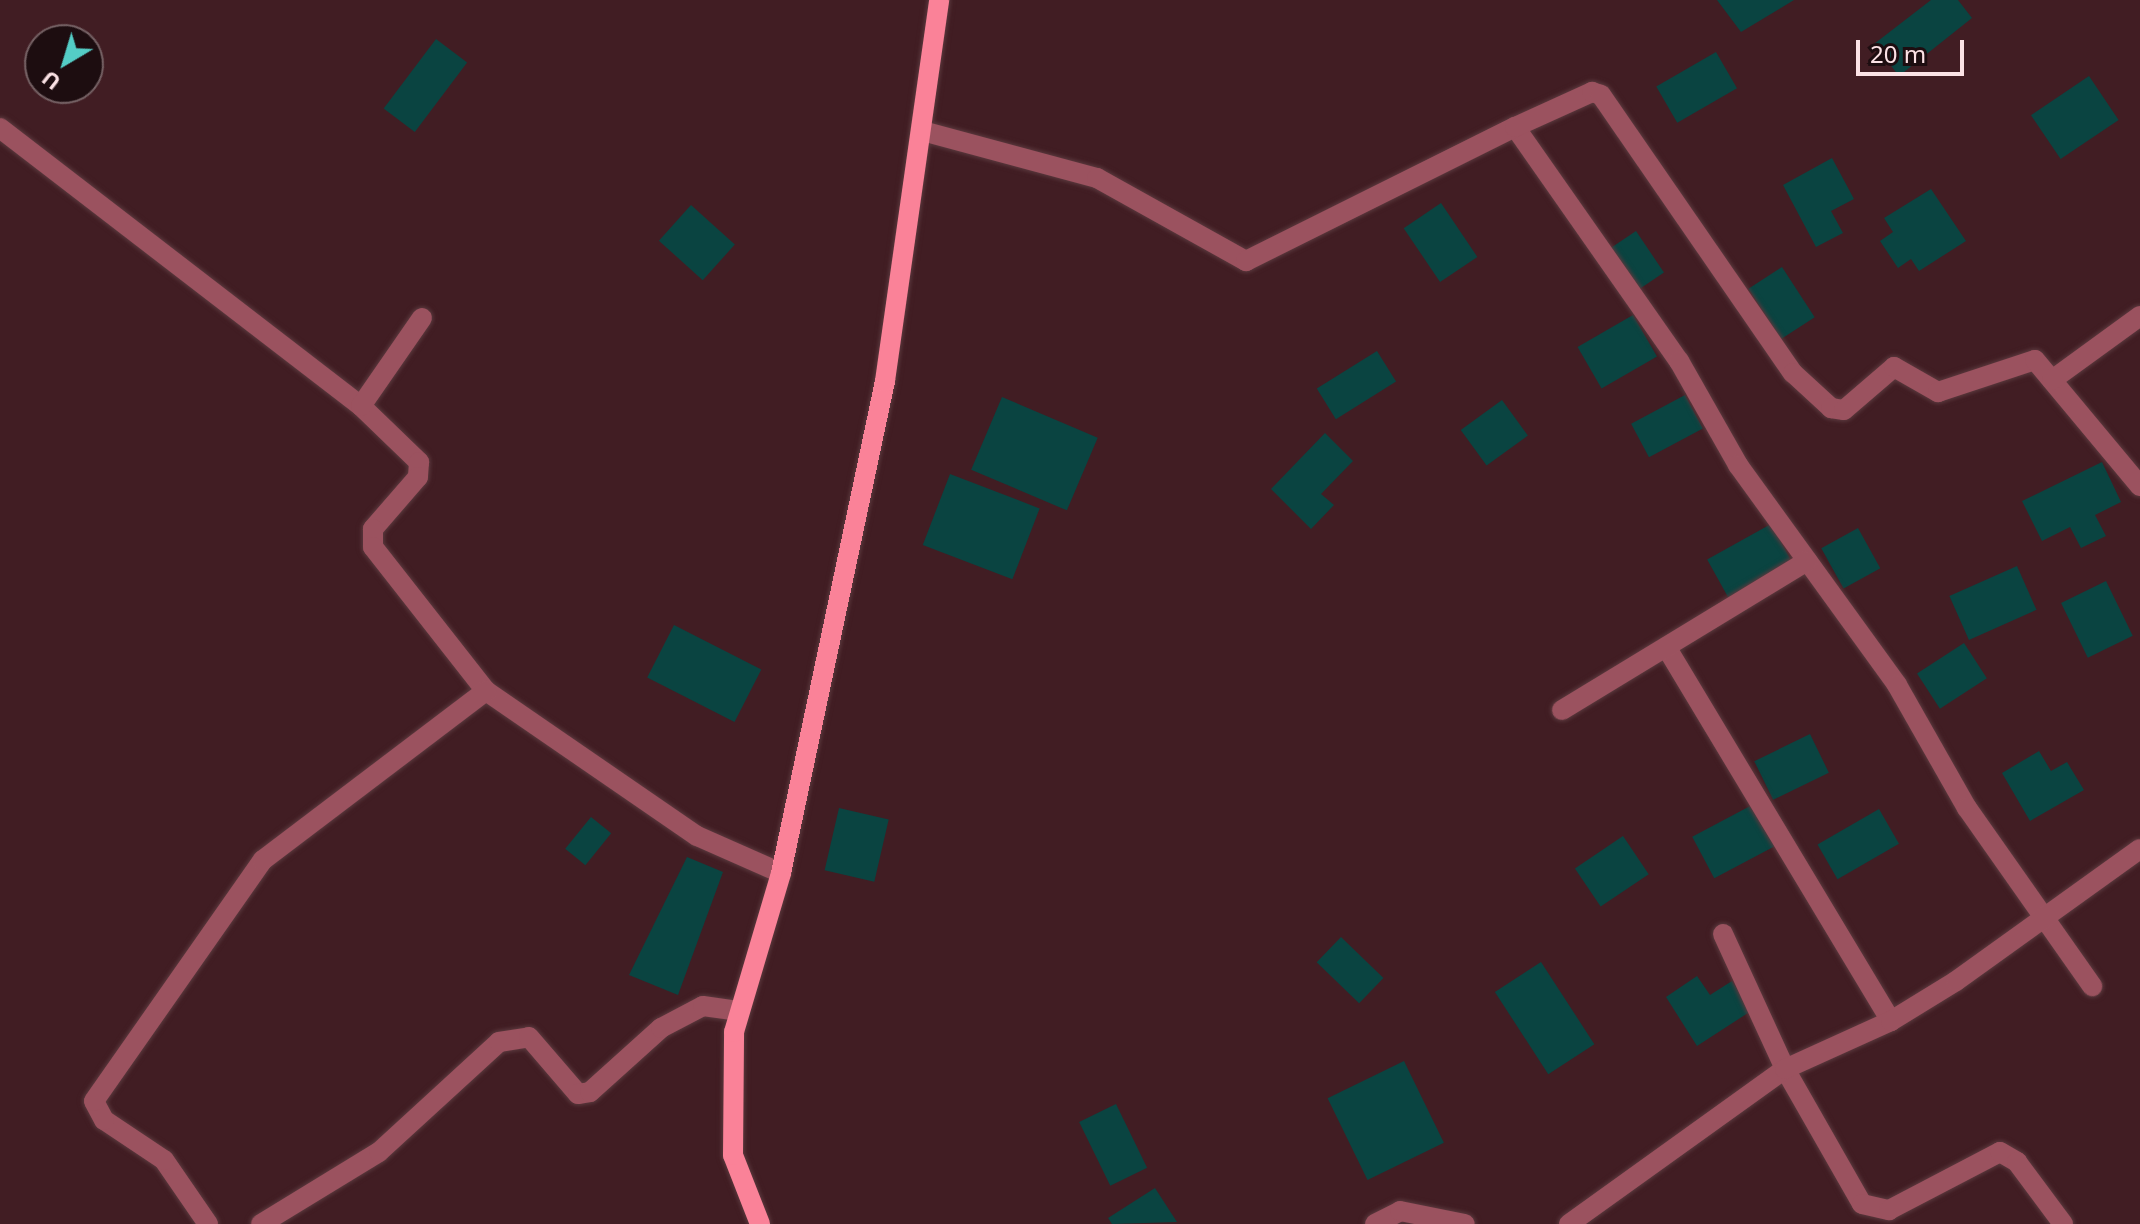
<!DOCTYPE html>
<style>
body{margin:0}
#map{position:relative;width:2140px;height:1224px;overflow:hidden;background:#411d23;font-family:"Noto Sans",sans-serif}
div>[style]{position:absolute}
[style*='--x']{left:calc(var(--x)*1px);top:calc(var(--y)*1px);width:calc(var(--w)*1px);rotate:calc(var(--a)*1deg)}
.building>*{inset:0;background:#0a4441;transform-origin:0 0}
.roads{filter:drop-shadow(0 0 2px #5b393e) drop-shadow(0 0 2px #5b393e)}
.minor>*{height:20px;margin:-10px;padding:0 10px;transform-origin:10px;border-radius:10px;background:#9b525f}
.primary>*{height:20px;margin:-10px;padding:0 10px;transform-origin:10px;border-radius:10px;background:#fa8298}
span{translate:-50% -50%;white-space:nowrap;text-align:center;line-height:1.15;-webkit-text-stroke:6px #1d0d10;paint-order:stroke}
.north{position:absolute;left:24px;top:24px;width:80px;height:80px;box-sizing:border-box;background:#1d0d10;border:2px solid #766265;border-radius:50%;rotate:218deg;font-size:22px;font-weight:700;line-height:32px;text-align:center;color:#fbe2e5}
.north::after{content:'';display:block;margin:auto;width:28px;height:36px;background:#54cdc6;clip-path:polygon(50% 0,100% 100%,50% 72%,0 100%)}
.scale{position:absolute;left:1856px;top:40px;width:108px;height:36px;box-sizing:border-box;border:4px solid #fbe2e5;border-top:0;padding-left:10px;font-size:24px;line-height:28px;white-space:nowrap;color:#fbe2e5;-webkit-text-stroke:6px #1d0d10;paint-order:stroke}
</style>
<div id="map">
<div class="building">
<div style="clip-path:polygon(1717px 0,1794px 0,1741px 32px)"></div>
<div style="clip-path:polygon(1931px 0,1958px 0,1972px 18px,1899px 76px,1874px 44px)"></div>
<div style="left:436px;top:39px;width:39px;height:87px;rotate:37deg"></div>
<div style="left:1716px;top:52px;width:42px;height:69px;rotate:60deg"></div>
<div style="left:2089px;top:76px;width:53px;height:70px;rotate:56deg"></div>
<div style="clip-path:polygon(1832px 158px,1854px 199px,1831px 211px,1843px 233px,1816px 247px,1783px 185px)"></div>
<div style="clip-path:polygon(1931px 189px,1966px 241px,1919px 271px,1911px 259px,1898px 268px,1880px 241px,1893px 232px,1884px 218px)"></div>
<div style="left:1441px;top:203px;width:65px;height:45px;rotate:56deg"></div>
<div style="left:691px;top:205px;width:59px;height:48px;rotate:42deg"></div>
<div style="left:1636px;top:231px;width:50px;height:35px;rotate:56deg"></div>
<div style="left:1782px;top:267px;width:60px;height:40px;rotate:57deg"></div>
<div style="left:1633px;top:315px;width:48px;height:64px;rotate:60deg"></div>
<div style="left:1377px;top:351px;width:36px;height:71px;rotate:58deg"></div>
<div style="left:1685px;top:395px;width:38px;height:61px;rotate:62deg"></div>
<div style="left:1002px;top:397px;width:104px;height:79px;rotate:23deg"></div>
<div style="left:1502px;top:400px;width:44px;height:51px;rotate:54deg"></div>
<div style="clip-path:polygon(1325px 433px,1353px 461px,1321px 494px,1334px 505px,1311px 529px,1271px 489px)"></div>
<div style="clip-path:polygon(2102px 462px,2121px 502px,2095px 515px,2106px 536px,2081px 548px,2070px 527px,2042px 541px,2022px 501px)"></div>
<div style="left:950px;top:474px;width:96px;height:76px;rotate:21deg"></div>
<div style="left:1771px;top:524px;width:45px;height:73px;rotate:61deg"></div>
<div style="left:1858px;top:528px;width:46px;height:42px;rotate:61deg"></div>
<div style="left:2017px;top:566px;width:48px;height:74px;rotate:66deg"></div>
<div style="left:2106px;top:581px;width:61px;height:50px;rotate:64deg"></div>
<div style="left:674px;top:625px;width:98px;height:59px;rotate:27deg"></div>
<div style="left:1964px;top:643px;width:42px;height:56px;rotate:57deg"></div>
<div style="left:1810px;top:734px;width:43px;height:62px;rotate:64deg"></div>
<div style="clip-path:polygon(2039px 751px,2051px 771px,2067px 762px,2084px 790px,2030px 821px,2002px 773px)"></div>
<div style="left:1754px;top:804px;width:47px;height:70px;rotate:62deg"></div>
<div style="left:839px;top:808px;width:51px;height:64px;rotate:13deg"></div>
<div style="left:1879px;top:809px;width:40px;height:71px;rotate:60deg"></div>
<div style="left:591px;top:817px;width:26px;height:41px;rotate:39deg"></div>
<div style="left:1623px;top:836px;width:46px;height:58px;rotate:56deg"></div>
<div style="clip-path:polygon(687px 857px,723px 872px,678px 995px,629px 975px)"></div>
<div style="left:1341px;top:937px;width:59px;height:35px;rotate:44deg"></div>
<div style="left:1541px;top:962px;width:98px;height:55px;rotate:57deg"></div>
<div style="clip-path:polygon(1697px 976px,1710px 995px,1732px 981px,1751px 1011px,1697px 1046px,1666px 997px)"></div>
<div style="left:1404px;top:1061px;width:91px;height:85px;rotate:64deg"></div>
<div style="left:1116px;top:1104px;width:71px;height:41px;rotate:64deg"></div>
<div style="clip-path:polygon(1155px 1188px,1177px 1222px,1112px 1224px,1108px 1218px)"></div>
</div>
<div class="roads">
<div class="minor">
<div style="--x:1515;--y:127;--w:286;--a:55"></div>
<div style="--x:1679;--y:361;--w:120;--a:60.4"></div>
<div style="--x:1738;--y:465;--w:271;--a:54.1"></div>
<div style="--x:1897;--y:685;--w:142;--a:60.4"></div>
<div style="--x:1967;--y:808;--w:218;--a:54.9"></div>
<div style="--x:0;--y:128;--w:456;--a:37.6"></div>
<div style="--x:361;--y:406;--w:81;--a:44"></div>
<div style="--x:419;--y:462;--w:15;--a:94"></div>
<div style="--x:418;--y:477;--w:69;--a:130.9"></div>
<div style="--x:373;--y:529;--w:18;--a:90"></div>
<div style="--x:373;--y:547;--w:183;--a:51.9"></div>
<div style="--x:486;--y:691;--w:256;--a:34.5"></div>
<div style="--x:697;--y:836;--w:92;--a:23.8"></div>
<div style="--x:926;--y:132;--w:177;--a:15.1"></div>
<div style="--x:1097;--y:178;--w:171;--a:29.1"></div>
<div style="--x:1246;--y:261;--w:301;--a:-26.5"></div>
<div style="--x:1515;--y:127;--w:85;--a:-24.4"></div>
<div style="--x:1592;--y:92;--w:9;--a:18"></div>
<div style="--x:1601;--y:95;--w:338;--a:55.4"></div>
<div style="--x:1793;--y:373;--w:52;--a:42.6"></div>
<div style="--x:1831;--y:408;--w:13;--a:9"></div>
<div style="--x:1844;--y:410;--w:66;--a:-40.7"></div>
<div style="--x:1894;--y:367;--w:51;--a:29.6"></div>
<div style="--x:1938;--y:392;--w:102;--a:-18.3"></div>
<div style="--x:2035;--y:360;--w:164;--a:50.2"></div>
<div style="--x:2052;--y:380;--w:109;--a:-36"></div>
<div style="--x:361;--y:406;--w:107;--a:-55.3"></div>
<div style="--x:1668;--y:650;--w:433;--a:59"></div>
<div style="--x:1562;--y:710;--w:287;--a:-31.3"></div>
<div style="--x:1723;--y:934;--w:149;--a:65.3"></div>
<div style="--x:1785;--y:1069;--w:155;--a:60.3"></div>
<div style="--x:1862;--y:1204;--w:28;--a:13"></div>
<div style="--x:1889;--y:1210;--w:125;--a:-27.6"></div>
<div style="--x:2000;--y:1152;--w:20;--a:30"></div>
<div style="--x:2017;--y:1162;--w:77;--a:53.4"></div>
<div style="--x:208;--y:1224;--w:78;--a:-124.5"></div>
<div style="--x:164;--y:1160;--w:72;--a:-146.3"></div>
<div style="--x:104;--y:1120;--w:21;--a:-118"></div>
<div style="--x:94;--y:1101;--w:294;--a:-55"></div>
<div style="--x:263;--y:860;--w:280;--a:-37.2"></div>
<div style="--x:261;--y:1224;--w:138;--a:-31.4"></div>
<div style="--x:379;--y:1152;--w:163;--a:-42.5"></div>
<div style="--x:499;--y:1042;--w:30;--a:-9"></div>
<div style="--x:529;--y:1037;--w:75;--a:49.3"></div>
<div style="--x:578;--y:1094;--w:12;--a:-9"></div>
<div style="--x:590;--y:1092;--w:96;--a:-42"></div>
<div style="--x:661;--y:1028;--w:47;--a:-27.6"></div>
<div style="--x:703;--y:1006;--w:37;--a:8"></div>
<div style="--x:1375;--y:1224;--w:28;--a:-27"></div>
<div style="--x:1400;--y:1211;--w:66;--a:11.3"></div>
<div style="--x:1569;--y:1224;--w:266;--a:-35.7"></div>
<div style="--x:1785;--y:1069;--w:116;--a:-24.4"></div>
<div style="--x:1891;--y:1021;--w:76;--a:-31.6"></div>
<div style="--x:1956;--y:981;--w:226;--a:-35.7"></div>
</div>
<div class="primary">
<div style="--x:760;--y:1224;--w:74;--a:-111.4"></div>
<div style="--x:733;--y:1155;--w:123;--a:-89.5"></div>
<div style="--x:734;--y:1032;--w:166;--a:-73.5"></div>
<div style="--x:781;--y:873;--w:503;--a:-78.06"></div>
<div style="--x:885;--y:381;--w:385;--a:-81.9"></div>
</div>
</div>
<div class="north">U</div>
<div class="scale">20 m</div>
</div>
